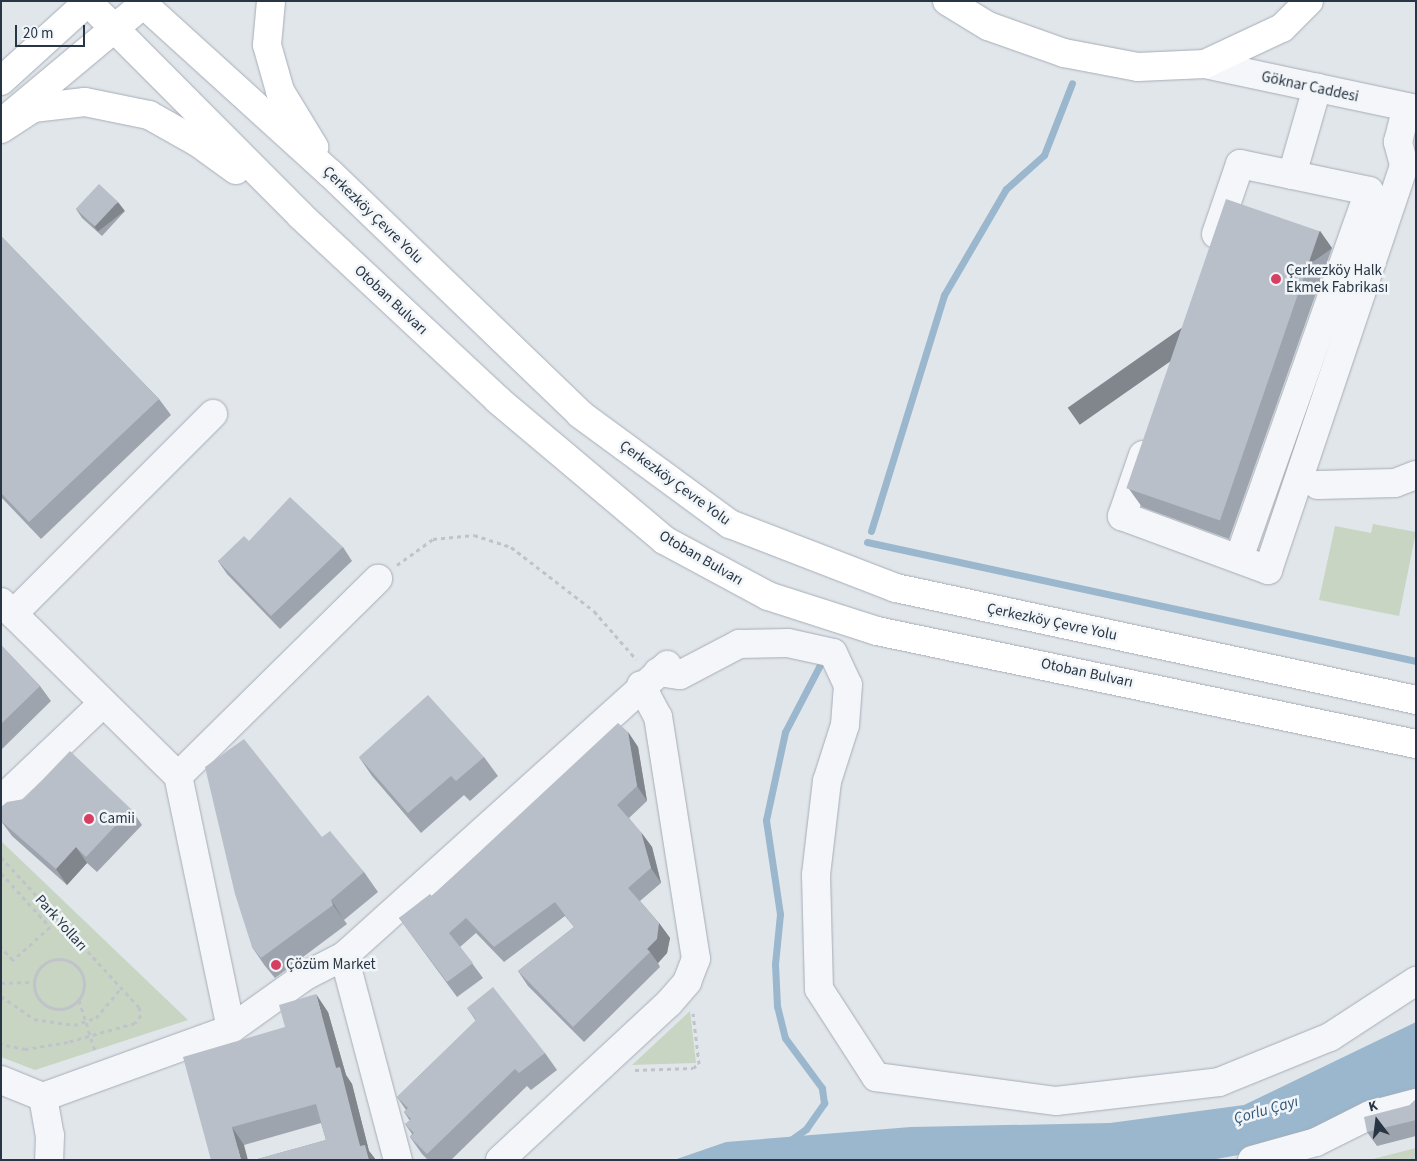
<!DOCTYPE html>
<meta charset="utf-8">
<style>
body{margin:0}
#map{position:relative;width:1417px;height:1161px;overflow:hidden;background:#e1e6eb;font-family:"Source Sans 3",sans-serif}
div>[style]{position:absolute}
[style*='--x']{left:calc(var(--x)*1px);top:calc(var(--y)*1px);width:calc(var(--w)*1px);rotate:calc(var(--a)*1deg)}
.green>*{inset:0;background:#c8d5c2}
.water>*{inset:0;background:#9ab7cd}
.stream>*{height:7px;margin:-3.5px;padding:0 3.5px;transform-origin:3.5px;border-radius:3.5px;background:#9ab7cd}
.path>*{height:3px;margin-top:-1.5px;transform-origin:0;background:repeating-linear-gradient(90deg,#c0c4ca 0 4px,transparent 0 8px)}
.path>.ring{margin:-1.5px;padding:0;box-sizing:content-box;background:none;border:3px solid #c0c4ca;border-radius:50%}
.roads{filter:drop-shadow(0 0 1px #a6adb6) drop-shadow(0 0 1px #a6adb6)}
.minor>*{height:28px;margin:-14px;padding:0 14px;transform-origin:14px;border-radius:14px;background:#f5f6f9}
.major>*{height:28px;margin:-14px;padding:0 14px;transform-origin:14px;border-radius:14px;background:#fff}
.highway>*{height:28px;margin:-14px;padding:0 14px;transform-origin:14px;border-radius:14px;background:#fff}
.wall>*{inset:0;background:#9ea4ad}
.shaded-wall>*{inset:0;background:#81868d;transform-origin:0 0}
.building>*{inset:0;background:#b8bfc9;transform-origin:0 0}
.dots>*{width:14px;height:14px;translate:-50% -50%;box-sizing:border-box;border:2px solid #f1f5f8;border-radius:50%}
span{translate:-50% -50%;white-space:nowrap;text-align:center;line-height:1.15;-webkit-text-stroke:5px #f1f5f8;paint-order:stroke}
.street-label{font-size:15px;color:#283544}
.poi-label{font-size:15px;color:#283544}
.left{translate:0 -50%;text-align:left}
.water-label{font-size:16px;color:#2f577b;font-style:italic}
.frame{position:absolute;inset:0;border:2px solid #283544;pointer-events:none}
.north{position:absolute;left:1352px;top:1096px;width:50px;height:50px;-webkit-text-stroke:4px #f1f5f8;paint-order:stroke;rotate:345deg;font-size:14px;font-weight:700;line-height:20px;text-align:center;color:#283544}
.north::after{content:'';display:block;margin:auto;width:18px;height:22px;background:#283544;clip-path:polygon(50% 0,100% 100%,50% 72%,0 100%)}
.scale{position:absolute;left:15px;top:25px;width:70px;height:22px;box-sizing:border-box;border:2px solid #283544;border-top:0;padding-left:6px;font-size:15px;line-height:18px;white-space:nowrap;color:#283544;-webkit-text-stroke:4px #f1f5f8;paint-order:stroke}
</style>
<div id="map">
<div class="green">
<div style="clip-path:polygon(1373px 524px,1416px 532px,1399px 616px,1319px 600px,1335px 526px,1371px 533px)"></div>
<div style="clip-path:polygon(1px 841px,188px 1020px,35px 1070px,1px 1057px)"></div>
<div style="clip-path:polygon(690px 1011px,696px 1063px,632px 1065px)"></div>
<div style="clip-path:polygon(1416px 1148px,1416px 1160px,1369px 1160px)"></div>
</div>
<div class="water">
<div style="clip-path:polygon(1416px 1022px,1416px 1092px,1244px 1154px,1211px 1160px,674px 1160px,726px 1142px,911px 1127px,1110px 1123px,1244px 1105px)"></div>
</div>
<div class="stream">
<div style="--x:871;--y:531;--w:247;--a:-72.8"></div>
<div style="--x:944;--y:295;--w:123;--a:-59.7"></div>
<div style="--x:1006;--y:189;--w:51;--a:-41.8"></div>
<div style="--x:1044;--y:155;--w:77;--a:-68.7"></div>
<div style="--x:867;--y:542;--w:562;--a:12.23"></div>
<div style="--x:789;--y:1141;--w:21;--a:-35"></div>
<div style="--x:806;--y:1129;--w:32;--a:-55"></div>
<div style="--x:824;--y:1103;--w:15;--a:-98"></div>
<div style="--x:822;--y:1088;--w:62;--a:-126.5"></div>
<div style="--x:785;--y:1038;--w:33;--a:-104"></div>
<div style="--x:777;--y:1006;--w:42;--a:-92.7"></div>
<div style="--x:775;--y:964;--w:50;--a:-84.3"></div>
<div style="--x:780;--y:914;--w:95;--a:-98.5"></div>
<div style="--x:766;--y:820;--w:90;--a:-77.8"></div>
<div style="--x:785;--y:732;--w:80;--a:-62.5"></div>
</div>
<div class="path">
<div style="--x:397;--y:565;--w:44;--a:-35.8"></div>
<div style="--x:433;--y:539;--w:41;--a:-5.6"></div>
<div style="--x:474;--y:535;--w:39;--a:18"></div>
<div style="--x:511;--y:547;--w:105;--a:37.6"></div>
<div style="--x:594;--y:611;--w:64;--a:48.8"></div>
<div style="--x:1;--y:857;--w:204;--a:47.4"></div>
<div style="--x:139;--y:1007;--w:8;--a:76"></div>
<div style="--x:141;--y:1015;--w:10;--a:127"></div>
<div style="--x:135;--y:1023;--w:70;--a:164.2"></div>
<div style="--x:68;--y:1042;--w:43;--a:170.5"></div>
<div style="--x:26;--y:1049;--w:25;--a:-169"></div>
<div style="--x:1;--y:873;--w:73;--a:47.8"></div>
<div style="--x:50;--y:927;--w:50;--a:138.3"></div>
<div style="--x:13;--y:960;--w:18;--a:-133"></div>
<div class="ring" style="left:34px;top:959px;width:47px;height:47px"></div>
<div style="--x:1;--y:983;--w:33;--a:-2"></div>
<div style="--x:1;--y:996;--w:40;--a:34.9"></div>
<div style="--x:34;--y:1019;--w:40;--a:8.5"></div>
<div style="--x:74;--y:1025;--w:23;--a:-18"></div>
<div style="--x:96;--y:1018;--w:39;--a:-50"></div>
<div style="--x:79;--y:1000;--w:53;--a:72.6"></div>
<div style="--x:635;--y:1070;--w:58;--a:-2"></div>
<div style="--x:693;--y:1068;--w:7;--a:-34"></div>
<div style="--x:699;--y:1064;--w:51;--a:-96.7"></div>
</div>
<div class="roads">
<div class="minor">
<div style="--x:1205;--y:64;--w:216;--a:12"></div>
<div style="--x:1292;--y:175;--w:91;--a:-74"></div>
<div style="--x:1216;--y:234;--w:74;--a:-71.1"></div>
<div style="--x:1240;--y:164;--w:132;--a:11.8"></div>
<div style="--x:1369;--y:191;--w:390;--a:109.5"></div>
<div style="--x:1143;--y:455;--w:65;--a:109"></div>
<div style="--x:1122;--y:516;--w:156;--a:20.3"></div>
<div style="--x:1268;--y:570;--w:427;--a:-71.4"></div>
<div style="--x:1404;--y:165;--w:24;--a:-105"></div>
<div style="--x:1398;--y:142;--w:36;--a:-76"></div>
<div style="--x:1318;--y:485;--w:77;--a:-1.5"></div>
<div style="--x:1395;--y:483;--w:22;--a:-21"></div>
<div style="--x:1;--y:602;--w:248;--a:44.5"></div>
<div style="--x:178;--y:776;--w:281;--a:-44.6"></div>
<div style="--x:13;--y:614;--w:283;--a:-45"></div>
<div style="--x:658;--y:672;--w:22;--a:8"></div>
<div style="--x:680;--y:675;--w:67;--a:-27.7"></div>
<div style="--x:739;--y:644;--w:49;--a:-1.2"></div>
<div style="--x:788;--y:643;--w:46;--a:12.5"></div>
<div style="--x:833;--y:653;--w:35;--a:65"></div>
<div style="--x:848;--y:685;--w:40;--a:94.3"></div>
<div style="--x:845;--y:725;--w:59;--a:107.8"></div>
<div style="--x:827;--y:781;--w:95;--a:96.7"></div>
<div style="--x:816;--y:875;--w:114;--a:88.5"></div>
<div style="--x:819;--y:989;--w:105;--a:57.1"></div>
<div style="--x:876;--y:1077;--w:182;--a:7.6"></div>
<div style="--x:1056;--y:1101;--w:164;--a:-6.6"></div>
<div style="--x:1219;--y:1082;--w:120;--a:-22.1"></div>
<div style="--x:1330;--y:1037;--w:103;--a:-33.1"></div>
<div style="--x:1;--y:800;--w:139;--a:-43.5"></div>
<div style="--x:344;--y:956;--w:211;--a:75.2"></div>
<div style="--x:231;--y:1029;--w:91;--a:-35.6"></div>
<div style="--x:305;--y:976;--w:44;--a:-27.1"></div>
<div style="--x:344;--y:956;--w:435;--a:-42"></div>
<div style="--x:1;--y:1080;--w:45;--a:22"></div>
<div style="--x:43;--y:1097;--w:200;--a:-19.9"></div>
<div style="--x:231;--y:1029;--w:258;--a:-101.8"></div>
<div style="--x:43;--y:1097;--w:39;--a:80"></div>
<div style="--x:50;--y:1135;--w:25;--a:92"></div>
<div style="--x:500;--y:1160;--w:231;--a:-42.9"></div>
<div style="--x:669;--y:1003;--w:28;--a:-49"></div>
<div style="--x:687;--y:982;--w:25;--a:-69"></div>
<div style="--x:696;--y:959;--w:245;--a:-98.9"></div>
<div style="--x:658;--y:717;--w:36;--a:-118"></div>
<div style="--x:1252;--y:1160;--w:66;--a:-15.7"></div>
<div style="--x:1316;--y:1142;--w:60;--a:-26.6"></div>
<div style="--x:1370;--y:1115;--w:48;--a:-14.6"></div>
</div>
<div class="major">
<div style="--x:947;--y:1;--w:48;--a:31.4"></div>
<div style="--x:988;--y:26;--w:81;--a:19.6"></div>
<div style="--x:1064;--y:53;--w:75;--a:10.7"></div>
<div style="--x:1138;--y:67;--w:67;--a:-2.6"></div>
<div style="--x:1205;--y:64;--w:85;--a:-25.1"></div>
<div style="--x:1282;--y:28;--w:38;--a:-45"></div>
<div style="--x:1;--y:81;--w:119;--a:-42.3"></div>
<div style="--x:6;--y:119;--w:184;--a:-39.9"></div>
</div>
<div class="highway">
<div style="--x:87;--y:1;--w:303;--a:45.1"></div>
<div style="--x:301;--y:216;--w:270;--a:43"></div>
<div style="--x:498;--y:400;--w:217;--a:40.1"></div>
<div style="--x:664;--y:540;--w:118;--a:28.3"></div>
<div style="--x:768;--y:596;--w:114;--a:17.8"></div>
<div style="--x:877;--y:631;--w:551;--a:11.84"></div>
<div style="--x:140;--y:1;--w:258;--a:42.2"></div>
<div style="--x:331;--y:174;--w:346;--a:43.9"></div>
<div style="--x:580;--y:414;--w:186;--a:36.3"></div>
<div style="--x:730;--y:524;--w:178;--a:21.1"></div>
<div style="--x:896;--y:588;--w:532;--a:12.15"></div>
<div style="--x:271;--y:1;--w:44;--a:95.2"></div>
<div style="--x:267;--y:45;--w:48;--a:74.2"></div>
<div style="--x:280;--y:91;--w:66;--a:58.7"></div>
<div style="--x:1;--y:129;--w:38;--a:-33"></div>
<div style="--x:33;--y:108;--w:52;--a:-6.6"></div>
<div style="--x:85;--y:102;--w:65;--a:11.5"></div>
<div style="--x:149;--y:115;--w:55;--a:29.4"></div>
<div style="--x:197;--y:142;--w:48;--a:35.7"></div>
</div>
</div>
<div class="wall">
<div style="clip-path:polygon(76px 209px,125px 211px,102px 236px,82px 218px)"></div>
<div style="clip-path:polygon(1320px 231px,1332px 248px,1229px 539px,1142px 507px,1129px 489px)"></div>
<div style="clip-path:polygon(1px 236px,159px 399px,171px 415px,41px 539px,1px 497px)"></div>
<div style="clip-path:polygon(249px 541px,343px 547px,352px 561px,280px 629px,227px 574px,218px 561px)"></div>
<div style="clip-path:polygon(1px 645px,40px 686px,51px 701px,1px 750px)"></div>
<div style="clip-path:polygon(628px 732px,638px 747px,647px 801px,629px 818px,652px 847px,661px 883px,640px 901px,659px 923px,670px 938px,667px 953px,658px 963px,660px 967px,584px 1042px,528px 986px,518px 971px,574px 927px,565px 916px,504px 962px,476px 933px,460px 947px,483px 978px,457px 997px,399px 918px,432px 896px)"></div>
<div style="clip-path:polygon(359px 757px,484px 757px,498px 776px,470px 801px,464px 795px,421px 833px,372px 776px)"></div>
<div style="clip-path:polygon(131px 809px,142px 825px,97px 872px,87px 863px,67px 885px,12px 836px,1px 821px)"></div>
<div style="clip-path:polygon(322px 837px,364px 872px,378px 892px,344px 920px,347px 924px,275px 978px,265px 966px,252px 947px)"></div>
<div style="clip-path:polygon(467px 1008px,545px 1053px,557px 1070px,531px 1090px,527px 1086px,451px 1160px,428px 1160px,422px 1154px,410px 1137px,412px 1134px,405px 1124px,410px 1121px,404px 1112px,406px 1110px,397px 1097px,476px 1021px)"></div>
<div style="clip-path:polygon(328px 1012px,346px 1075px,352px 1084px,369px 1151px,376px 1160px,254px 1160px,326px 1140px,321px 1123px,244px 1145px,211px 1160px,285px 1027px)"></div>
<div style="clip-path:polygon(1416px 1099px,1416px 1136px,1377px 1146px,1367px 1132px,1410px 1105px)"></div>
</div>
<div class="shaded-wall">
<div style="left:118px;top:202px;width:11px;height:34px;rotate:52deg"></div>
<div style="left:1320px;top:231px;width:21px;height:308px;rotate:55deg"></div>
<div style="clip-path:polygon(628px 732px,638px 747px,647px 801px,637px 786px)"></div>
<div style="clip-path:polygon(641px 832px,652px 847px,661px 883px,651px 868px)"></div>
<div style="clip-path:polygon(76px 847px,87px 863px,67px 885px,56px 869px)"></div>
<div style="clip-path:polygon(331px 900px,344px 920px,347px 924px,333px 905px)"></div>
<div style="clip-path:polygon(659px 923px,670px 938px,667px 953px,658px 963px,650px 952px,647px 949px)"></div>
<div style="clip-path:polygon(316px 994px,328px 1012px,346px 1075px,352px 1084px,369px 1151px,376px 1160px,369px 1160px,360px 1146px,336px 1068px)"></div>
<div style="clip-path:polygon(232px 1127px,244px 1145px,248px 1160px,241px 1160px)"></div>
</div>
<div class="building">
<div style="left:99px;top:184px;width:26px;height:34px;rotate:43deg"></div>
<div style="left:1226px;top:199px;width:99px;height:306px;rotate:19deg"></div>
<div style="clip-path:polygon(1px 236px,159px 399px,29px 522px,1px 493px)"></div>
<div style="clip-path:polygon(290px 497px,343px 547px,271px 616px,218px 561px,244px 536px,249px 541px)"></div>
<div style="clip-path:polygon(1px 645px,40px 686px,1px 724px)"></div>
<div style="clip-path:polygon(428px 695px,484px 757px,456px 781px,451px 776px,408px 813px,359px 757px)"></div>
<div style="clip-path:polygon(618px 723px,628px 732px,637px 786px,617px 805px,641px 832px,651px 868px,628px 888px,659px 923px,657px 939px,647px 949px,650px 952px,573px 1027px,518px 971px,574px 927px,555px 902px,494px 947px,466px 918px,449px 933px,473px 963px,447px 982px,399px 918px,430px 894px,432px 896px)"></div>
<div style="clip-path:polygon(244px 739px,322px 837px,330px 831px,364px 872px,331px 900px,333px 905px,261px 958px,252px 947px,235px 894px,205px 767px)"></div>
<div style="clip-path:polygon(70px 751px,131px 809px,86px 857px,76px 847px,56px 869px,1px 821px,1px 807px,7px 802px,24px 799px)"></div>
<div style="clip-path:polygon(493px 987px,545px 1053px,519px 1073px,515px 1069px,427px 1154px,410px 1137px,414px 1133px,405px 1124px,411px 1119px,404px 1112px,408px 1108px,397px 1097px,476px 1020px,467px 1008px)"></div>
<div style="clip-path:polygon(316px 994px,336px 1068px,340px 1067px,360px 1146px,365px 1145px,369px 1160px,254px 1160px,326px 1140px,316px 1104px,232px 1127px,241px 1160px,211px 1160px,183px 1057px,285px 1027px,279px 1005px)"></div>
<div style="clip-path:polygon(1416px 1099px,1416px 1120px,1367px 1132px,1364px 1117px,1410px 1105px)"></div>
</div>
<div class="dots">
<div style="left:1276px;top:279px;background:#d73f62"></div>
<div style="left:89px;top:819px;background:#d73f62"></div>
<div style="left:276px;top:965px;background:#d73f62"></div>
</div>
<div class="street-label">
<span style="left:1310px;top:87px;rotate:12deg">Göknar Caddesi</span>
<span style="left:373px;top:215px;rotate:44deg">Çerkezköy Çevre Yolu</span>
<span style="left:391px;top:300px;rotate:43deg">Otoban Bulvarı</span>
<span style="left:675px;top:483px;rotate:36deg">Çerkezköy Çevre Yolu</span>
<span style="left:701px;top:558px;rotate:30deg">Otoban Bulvarı</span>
<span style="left:1052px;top:622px;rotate:12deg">Çerkezköy Çevre Yolu</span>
<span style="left:1087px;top:673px;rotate:12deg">Otoban Bulvarı</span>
<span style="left:61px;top:923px;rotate:48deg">Park Yolları</span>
</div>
<div class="poi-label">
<span class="left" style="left:1286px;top:279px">Çerkezköy Halk<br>Ekmek Fabrikası</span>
<span class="left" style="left:99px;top:819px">Camii</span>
<span class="left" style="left:286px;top:965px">Çözüm Market</span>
</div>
<div class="water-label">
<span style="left:1266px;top:1110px;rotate:-16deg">Çorlu Çayı</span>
</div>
<div class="frame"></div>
<div class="north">K</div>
<div class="scale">20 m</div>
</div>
